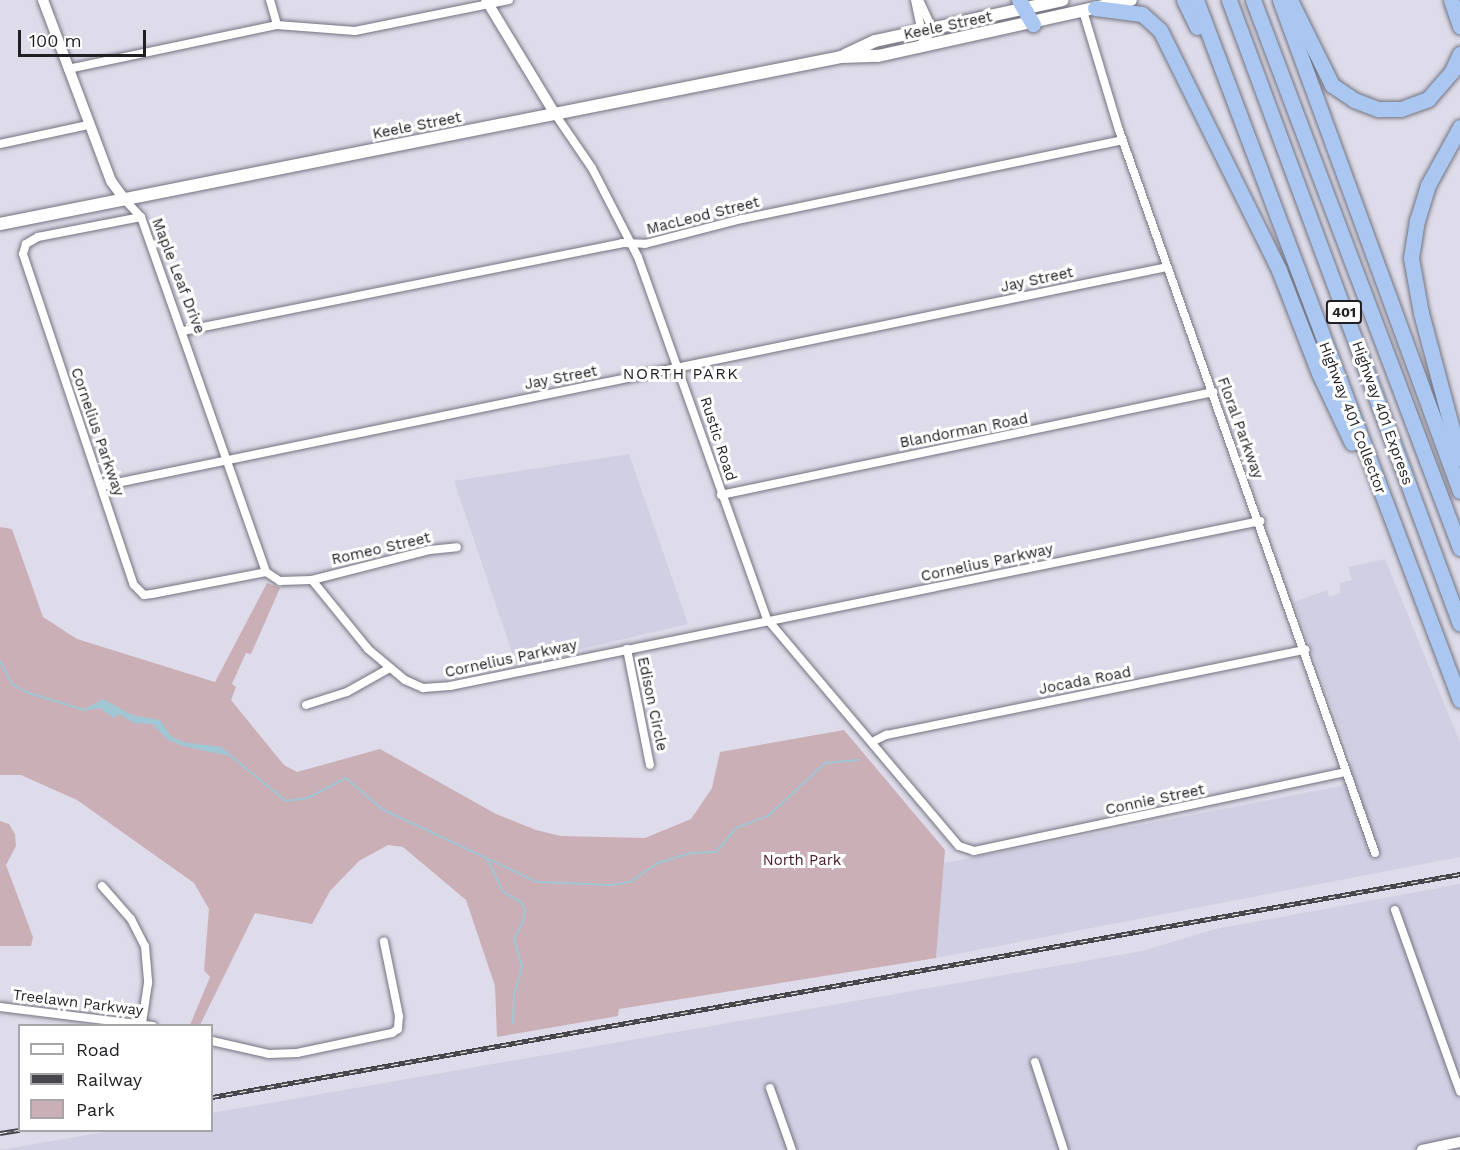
<!DOCTYPE html>
<style>
body{margin:0}
#map{position:relative;width:1460px;height:1150px;overflow:hidden;background:#dedcea;font-family:"Work Sans",sans-serif}
div>[style]{position:absolute}
[style*='--x']{left:calc(var(--x)*1px);top:calc(var(--y)*1px);width:calc(var(--w)*1px);rotate:calc(var(--a)*1deg)}
.built>*{inset:0;background:#d1cfe4}
.green>*{inset:0;background:#cbafb7}
.water>*{inset:0;background:#a1c6d4}
.stream>*{height:2px;margin:-1px;padding:0 1px;transform-origin:1px;border-radius:1px;background:#a1c6d4}
.roads{filter:drop-shadow(0 0 2px #74737f) drop-shadow(0 0 2px #74737f)}
.minor>*{height:8px;margin:-4px;padding:0 4px;transform-origin:4px;border-radius:4px;background:#fff}
.tertiary>*{height:10px;margin:-5px;padding:0 5px;transform-origin:5px;border-radius:5px;background:#fff}
.secondary>*{height:12px;margin:-6px;padding:0 6px;transform-origin:6px;border-radius:6px;background:#fff}
.motorway>*{height:15px;margin:-7.5px;padding:0 7.5px;transform-origin:7.5px;border-radius:7.5px;background:#a9c7f0}
.rail>*{height:4.5px;margin-top:-2.25px;transform-origin:0;background:repeating-linear-gradient(90deg,#fff 0 7px,#47464d 0 14px);box-sizing:border-box;border-block:2px solid #47464d}
span{translate:-50% -50%;white-space:nowrap;text-align:center;line-height:1.15;-webkit-text-stroke:6px #fff;paint-order:stroke}
.shield-label span{padding:2px 4px;background:#fff;border:2px solid;border-radius:4px;-webkit-text-stroke-width:0}
.shield-label{font-size:14px;color:#201f24;font-weight:700}
.street-label{font-size:15px;color:#201f24}
.park-label{font-size:15px;color:#48192a}
.neighbourhood-label{font-size:16px;color:#201f24;letter-spacing:1.5px}
.legend{position:absolute;left:18px;top:1024px;width:195px;height:108px;box-sizing:border-box;background:#fff;border:2px solid #a6a5a7;margin:0;padding:8px 10px;list-style:none;font-size:18px;color:#201f24}
.legend li{display:flex;align-items:center;gap:12px;height:30px}
.legend b{width:30px;border:2px solid #a6a5a7}
.scale{position:absolute;left:18px;top:30px;width:128px;height:27px;box-sizing:border-box;border:3px solid #201f24;border-top:0;padding-left:8px;font-size:18px;line-height:21px;white-space:nowrap;color:#201f24;-webkit-text-stroke:4px #fff;paint-order:stroke}
</style>
<div id="map">
<div class="built">
<div style="clip-path:polygon(629px 454px,688px 624px,516px 664px,454px 481px)"></div>
<div style="clip-path:polygon(1385px 559px,1460px 742px,1460px 857px,936px 958px,944px 863px,1341px 786px,1352px 779px,1351px 759px,1294px 602px,1327px 590px,1329px 597px,1340px 593px,1340px 583px,1352px 580px,1348px 567px)"></div>
<div style="clip-path:polygon(1460px 884px,1460px 1150px,0 1150px,110px 1131px,212px 1130px,212px 1113px,1142px 951px,1215px 929px)"></div>
</div>
<div class="green">
<div style="clip-path:polygon(0 527px,12px 529px,43px 617px,77px 639px,215px 682px,267px 583px,280px 588px,251px 654px,246px 653px,232px 684px,236px 687px,231px 700px,284px 765px,297px 772px,380px 749px,496px 814px,536px 830px,561px 836px,645px 838px,691px 819px,712px 788px,720px 752px,844px 730px,945px 850px,936px 958px,619px 1009px,618px 1016px,497px 1037px,495px 986px,466px 900px,403px 847px,388px 845px,359px 861px,330px 891px,312px 924px,255px 913px,200px 1025px,190px 1025px,210px 977px,204px 970px,209px 909px,194px 883px,77px 800px,21px 775px,0 775px)"></div>
<div style="clip-path:polygon(0 821px,9px 824px,15px 834px,16px 846px,6px 865px,33px 937px,31px 946px,0 946px)"></div>
</div>
<div class="water">
<div style="clip-path:polygon(103px 699px,132px 715px,160px 720px,171px 736px,183px 742px,221px 747px,234px 757px,183px 746px,168px 740px,152px 724px,134px 723px,119px 714px,113px 718px,100px 708px,81px 711px)"></div>
</div>
<div class="stream">
<div style="--x:0;--y:661;--w:26;--a:62"></div>
<div style="--x:12;--y:684;--w:16;--a:30"></div>
<div style="--x:26;--y:692;--w:61;--a:17.2"></div>
<div style="--x:231;--y:756;--w:71;--a:39.3"></div>
<div style="--x:286;--y:801;--w:22;--a:-8"></div>
<div style="--x:308;--y:798;--w:43;--a:-27.8"></div>
<div style="--x:346;--y:778;--w:48;--a:40.7"></div>
<div style="--x:382;--y:809;--w:171;--a:25.2"></div>
<div style="--x:537;--y:882;--w:75;--a:2.3"></div>
<div style="--x:612;--y:885;--w:20;--a:-11"></div>
<div style="--x:632;--y:881;--w:32;--a:-35"></div>
<div style="--x:658;--y:863;--w:34;--a:-17"></div>
<div style="--x:690;--y:853;--w:26;--a:-2"></div>
<div style="--x:716;--y:852;--w:31;--a:-50"></div>
<div style="--x:736;--y:828;--w:34;--a:-21"></div>
<div style="--x:768;--y:816;--w:78;--a:-42.9"></div>
<div style="--x:825;--y:763;--w:34;--a:-5"></div>
<div style="--x:488;--y:861;--w:34;--a:64"></div>
<div style="--x:503;--y:892;--w:21;--a:29"></div>
<div style="--x:521;--y:902;--w:9;--a:63"></div>
<div style="--x:525;--y:910;--w:12;--a:99"></div>
<div style="--x:523;--y:922;--w:19;--a:118"></div>
<div style="--x:514;--y:939;--w:29;--a:74"></div>
<div style="--x:522;--y:967;--w:29;--a:106"></div>
<div style="--x:514;--y:995;--w:28;--a:92"></div>
</div>
<div class="roads">
<div class="minor">
<div style="--x:270;--y:0;--w:26;--a:74"></div>
<div style="--x:915;--y:0;--w:34;--a:78"></div>
<div style="--x:919;--y:0;--w:33;--a:65"></div>
<div style="--x:933;--y:30;--w:20;--a:131"></div>
<div style="--x:1083;--y:11;--w:124;--a:73.2"></div>
<div style="--x:1119;--y:130;--w:767;--a:70.5"></div>
<div style="--x:68;--y:69;--w:214;--a:-11.9"></div>
<div style="--x:277;--y:25;--w:78;--a:4.4"></div>
<div style="--x:355;--y:31;--w:157;--a:-11.4"></div>
<div style="--x:555;--y:114;--w:65;--a:55.6"></div>
<div style="--x:592;--y:168;--w:100;--a:62.7"></div>
<div style="--x:638;--y:257;--w:384;--a:70.4"></div>
<div style="--x:767;--y:619;--w:297;--a:49.8"></div>
<div style="--x:959;--y:846;--w:16;--a:18"></div>
<div style="--x:974;--y:851;--w:379;--a:-12"></div>
<div style="--x:0;--y:144;--w:90;--a:-12.2"></div>
<div style="--x:124;--y:199;--w:25;--a:47"></div>
<div style="--x:141;--y:217;--w:376;--a:70.6"></div>
<div style="--x:141;--y:217;--w:105;--a:169"></div>
<div style="--x:38;--y:237;--w:14;--a:150"></div>
<div style="--x:26;--y:244;--w:10;--a:107"></div>
<div style="--x:23;--y:254;--w:349;--a:71.5"></div>
<div style="--x:134;--y:585;--w:14;--a:45"></div>
<div style="--x:144;--y:595;--w:8;--a:-7"></div>
<div style="--x:152;--y:594;--w:116;--a:-10.9"></div>
<div style="--x:266;--y:572;--w:17;--a:33"></div>
<div style="--x:280;--y:581;--w:32;--a:-2"></div>
<div style="--x:312;--y:580;--w:89;--a:50.9"></div>
<div style="--x:368;--y:649;--w:48;--a:40"></div>
<div style="--x:405;--y:680;--w:20;--a:24"></div>
<div style="--x:423;--y:688;--w:27;--a:-4"></div>
<div style="--x:450;--y:686;--w:827;--a:-11.51"></div>
<div style="--x:183;--y:331;--w:448;--a:-11.3"></div>
<div style="--x:622;--y:243;--w:23;--a:2"></div>
<div style="--x:645;--y:244;--w:100;--a:-14.5"></div>
<div style="--x:742;--y:219;--w:388;--a:-11.7"></div>
<div style="--x:102;--y:486;--w:1087;--a:-11.62"></div>
<div style="--x:721;--y:495;--w:503;--a:-11.82"></div>
<div style="--x:312;--y:580;--w:122;--a:-14.3"></div>
<div style="--x:430;--y:550;--w:27;--a:-6"></div>
<div style="--x:627;--y:649;--w:118;--a:78.8"></div>
<div style="--x:306;--y:705;--w:43;--a:-17.6"></div>
<div style="--x:347;--y:692;--w:49;--a:-29.2"></div>
<div style="--x:872;--y:742;--w:16;--a:-27"></div>
<div style="--x:886;--y:735;--w:428;--a:-11.5"></div>
<div style="--x:102;--y:886;--w:44;--a:48.7"></div>
<div style="--x:131;--y:919;--w:30;--a:63"></div>
<div style="--x:145;--y:946;--w:37;--a:85"></div>
<div style="--x:148;--y:983;--w:40;--a:98.5"></div>
<div style="--x:1395;--y:910;--w:193;--a:70.3"></div>
<div style="--x:0;--y:1007;--w:154;--a:7.1"></div>
<div style="--x:212;--y:1041;--w:58;--a:12.8"></div>
<div style="--x:269;--y:1054;--w:28;--a:-2"></div>
<div style="--x:297;--y:1053;--w:97;--a:-11.9"></div>
<div style="--x:392;--y:1033;--w:7;--a:-34"></div>
<div style="--x:398;--y:1029;--w:13;--a:-86"></div>
<div style="--x:399;--y:1016;--w:76;--a:-101.5"></div>
<div style="--x:1035;--y:1062;--w:93;--a:71.8"></div>
<div style="--x:770;--y:1088;--w:66;--a:70.5"></div>
</div>
<div class="tertiary">
<div style="--x:43;--y:0;--w:193;--a:69.4"></div>
<div style="--x:111;--y:181;--w:22;--a:54"></div>
<div style="--x:486;--y:0;--w:133;--a:58.8"></div>
<div style="--x:1422;--y:1150;--w:39;--a:-12"></div>
</div>
<div class="secondary">
<div style="--x:845;--y:55;--w:33;--a:-25"></div>
<div style="--x:875;--y:41;--w:192;--a:-12.3"></div>
<div style="--x:0;--y:224;--w:857;--a:-11.23"></div>
<div style="--x:841;--y:57;--w:37;--a:-2"></div>
<div style="--x:878;--y:56;--w:259;--a:-12.5"></div>
</div>
<div class="motorway">
<div style="--x:1019;--y:0;--w:28;--a:60"></div>
<div style="--x:1184;--y:0;--w:30;--a:64"></div>
<div style="--x:1196;--y:0;--w:748;--a:69.34"></div>
<div style="--x:1229;--y:0;--w:665;--a:69.69"></div>
<div style="--x:1253;--y:0;--w:586;--a:69.31"></div>
<div style="--x:1280;--y:0;--w:523;--a:69.87"></div>
<div style="--x:1290;--y:0;--w:95;--a:63.7"></div>
<div style="--x:1332;--y:85;--w:27;--a:34"></div>
<div style="--x:1354;--y:100;--w:26;--a:21"></div>
<div style="--x:1378;--y:109;--w:23;--a:0"></div>
<div style="--x:1401;--y:109;--w:29;--a:-20"></div>
<div style="--x:1428;--y:99;--w:37;--a:-49"></div>
<div style="--x:1452;--y:71;--w:19;--a:-65"></div>
<div style="--x:1451;--y:0;--w:28;--a:71"></div>
<div style="--x:1095;--y:8;--w:47;--a:7.3"></div>
<div style="--x:1142;--y:14;--w:24;--a:42"></div>
<div style="--x:1160;--y:30;--w:268;--a:63.6"></div>
<div style="--x:1279;--y:270;--w:110;--a:68.8"></div>
<div style="--x:1319;--y:373;--w:77;--a:64.8"></div>
<div style="--x:1460;--y:127;--w:66;--a:118.9"></div>
<div style="--x:1428;--y:185;--w:37;--a:107"></div>
<div style="--x:1417;--y:220;--w:38;--a:99"></div>
<div style="--x:1411;--y:258;--w:56;--a:79.7"></div>
<div style="--x:1421;--y:313;--w:151;--a:75"></div>
</div>
</div>
<div class="rail">
<div style="--x:212;--y:1097;--w:1268;--a:-10.13"></div>
<div style="--x:0;--y:1133;--w:20;--a:-9"></div>
</div>
<div class="shield-label">
<span style="left:1344px;top:312px">401</span>
</div>
<div class="street-label">
<span style="left:948px;top:26px;rotate:-12deg">Keele Street</span>
<span style="left:417px;top:126px;rotate:-11deg">Keele Street</span>
<span style="left:703px;top:216px;rotate:-14deg">MacLeod Street</span>
<span style="left:178px;top:276px;rotate:69deg">Maple Leaf Drive</span>
<span style="left:1037px;top:280px;rotate:-12deg">Jay Street</span>
<span style="left:561px;top:378px;rotate:-11deg">Jay Street</span>
<span style="left:1382px;top:413px;rotate:70deg">Highway 401 Express</span>
<span style="left:1352px;top:418px;rotate:69deg">Highway 401 Collector</span>
<span style="left:1240px;top:428px;rotate:70deg">Floral Parkway</span>
<span style="left:964px;top:431px;rotate:-11deg">Blandorman Road</span>
<span style="left:97px;top:432px;rotate:71deg">Cornelius Parkway</span>
<span style="left:718px;top:439px;rotate:72deg">Rustic Road</span>
<span style="left:381px;top:549px;rotate:-13deg">Romeo Street</span>
<span style="left:987px;top:563px;rotate:-12deg">Cornelius Parkway</span>
<span style="left:511px;top:659px;rotate:-12deg">Cornelius Parkway</span>
<span style="left:1085px;top:681px;rotate:-11deg">Jocada Road</span>
<span style="left:652px;top:704px;rotate:78deg">Edison Circle</span>
<span style="left:1155px;top:800px;rotate:-12deg">Connie Street</span>
<span style="left:78px;top:1003px;rotate:7deg">Treelawn Parkway</span>
</div>
<div class="park-label">
<span style="left:802px;top:861px">North Park</span>
</div>
<div class="neighbourhood-label">
<span style="left:681px;top:374px">NORTH PARK</span>
</div>
<ul class="legend">
<li><b style="height:8px;background:#fff"></b>Road</li>
<li><b style="height:8px;background:#47464d"></b>Railway</li>
<li><b style="height:16px;background:#cbafb7"></b>Park</li>
</ul>
<div class="scale">100 m</div>
</div>
